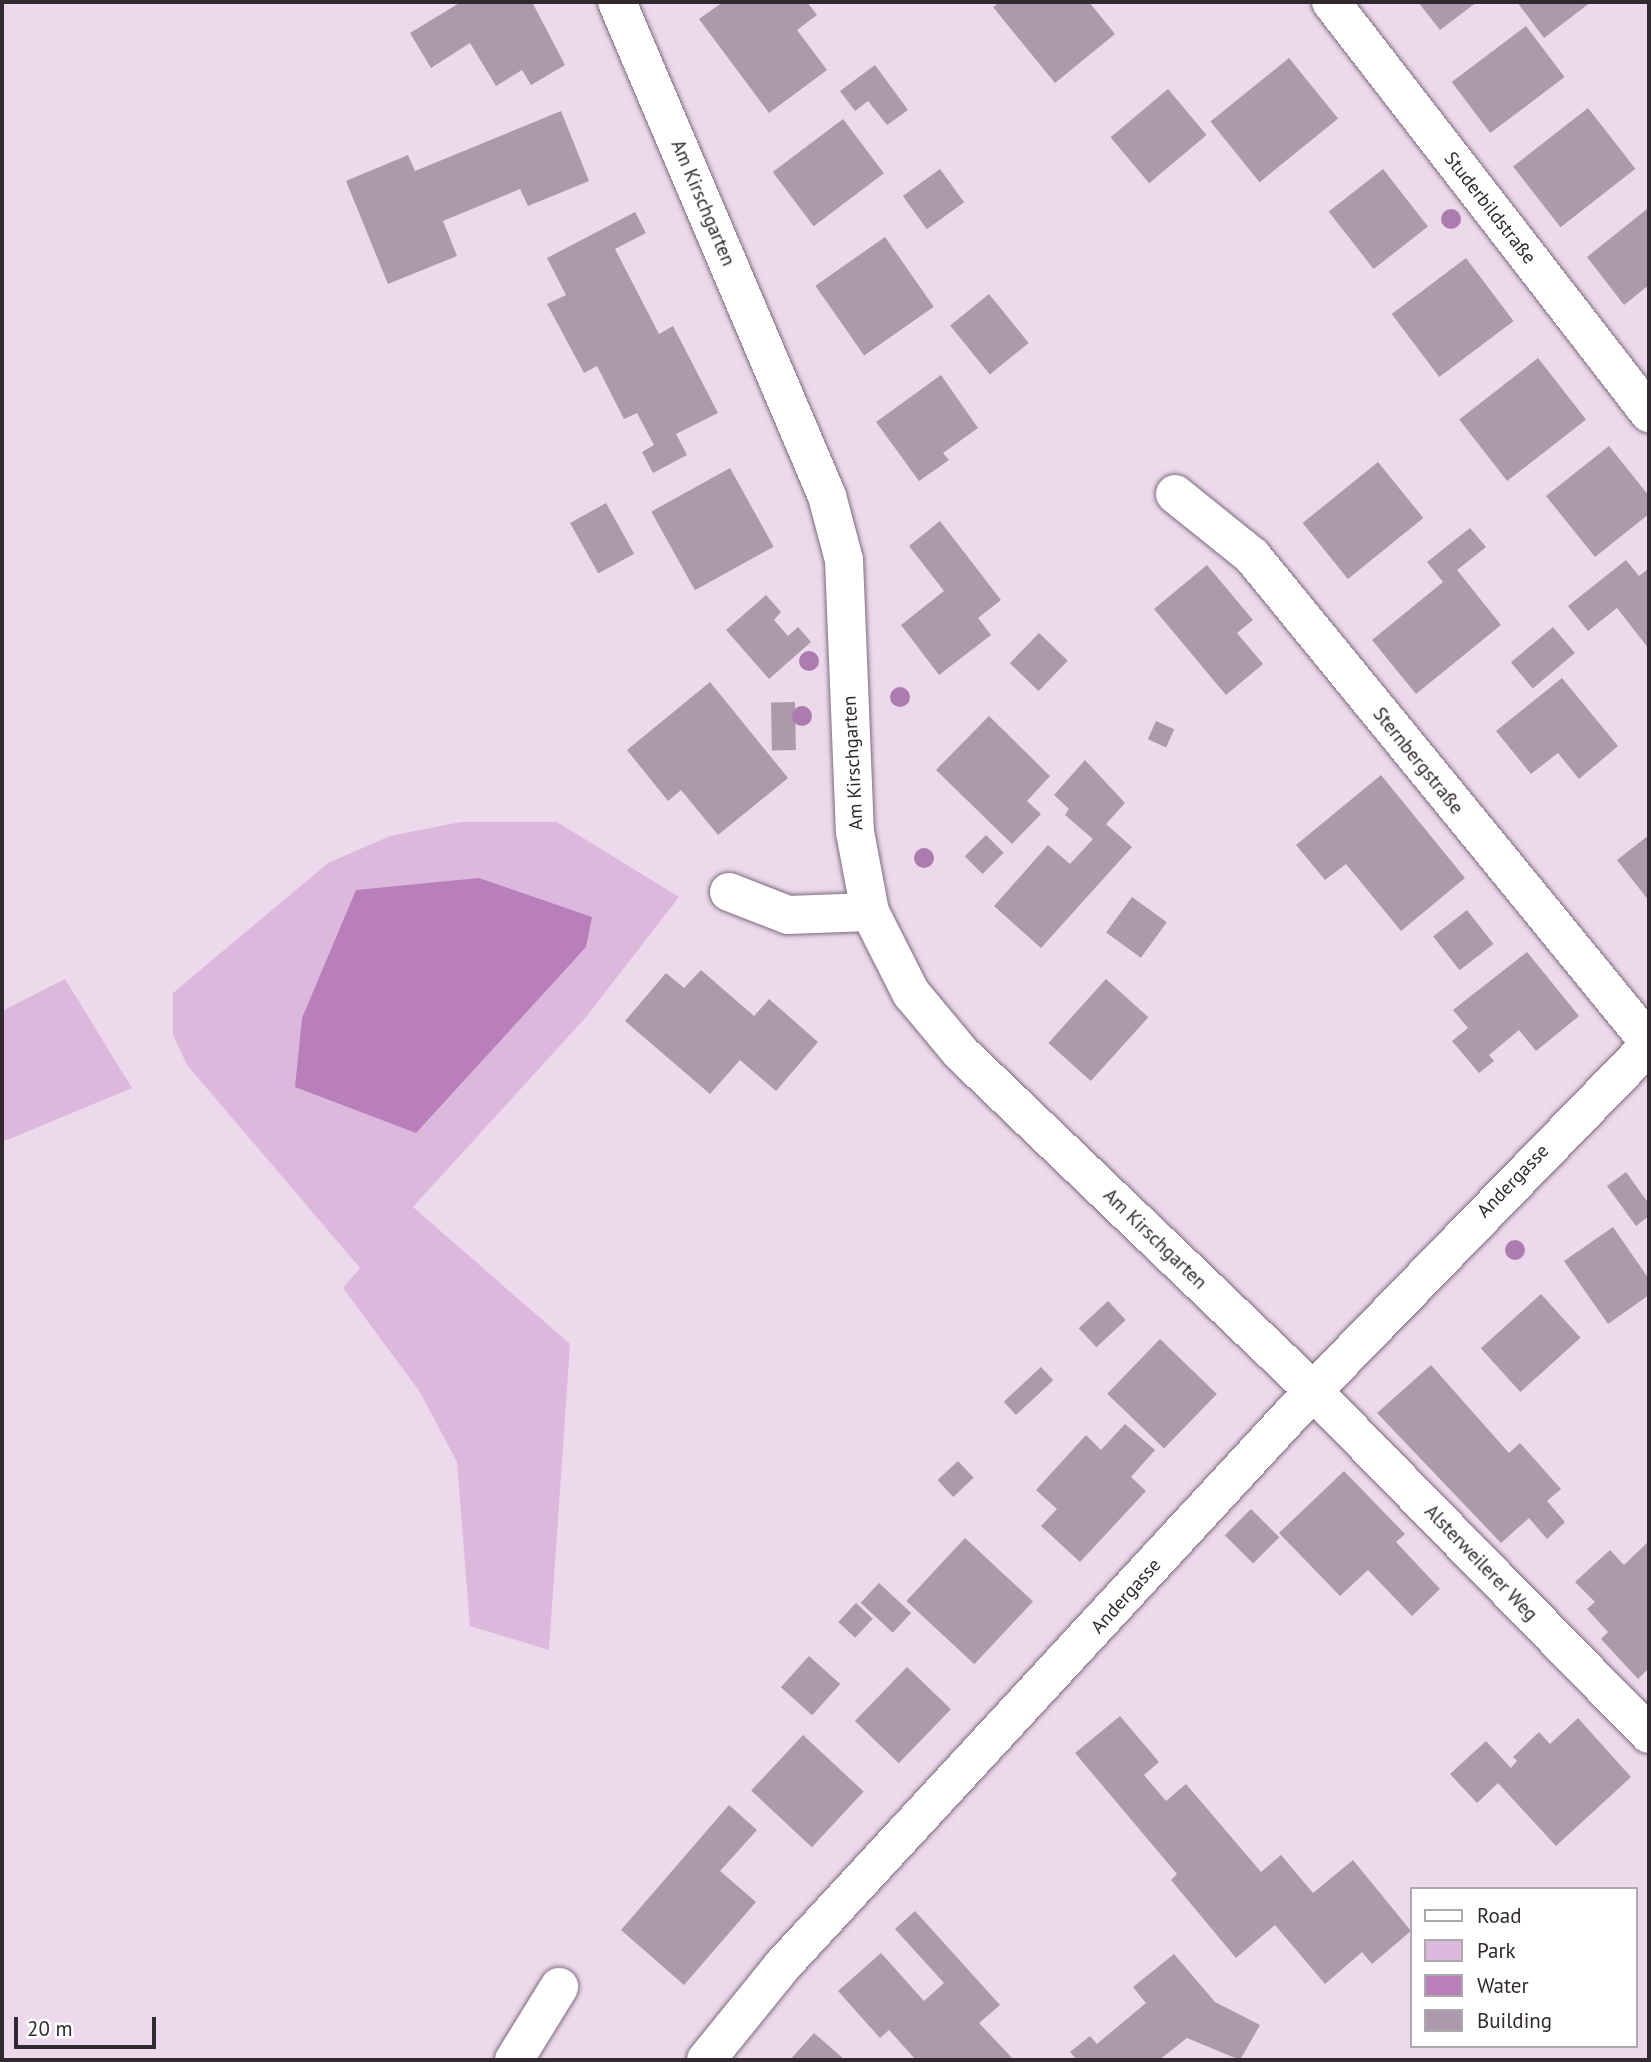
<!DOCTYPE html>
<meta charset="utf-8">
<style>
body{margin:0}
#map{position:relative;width:1651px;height:2062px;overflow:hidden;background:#ecd9ec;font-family:"PT Sans",sans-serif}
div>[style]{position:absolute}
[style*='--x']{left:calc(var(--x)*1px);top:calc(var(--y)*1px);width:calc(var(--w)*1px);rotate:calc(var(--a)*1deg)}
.green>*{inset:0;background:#dcb8dd}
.water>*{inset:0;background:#b87fba}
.building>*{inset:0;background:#ac9aac;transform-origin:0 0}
.roads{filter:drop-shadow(0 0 2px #7c6b7c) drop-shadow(0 0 2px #7c6b7c)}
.minor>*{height:38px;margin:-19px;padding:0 19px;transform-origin:19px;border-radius:19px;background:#fff}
.trees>*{width:20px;height:20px;margin:-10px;border-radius:50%;background:#ab7cad}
span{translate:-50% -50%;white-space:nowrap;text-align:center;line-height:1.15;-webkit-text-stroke:7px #fff;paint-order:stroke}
.street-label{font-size:19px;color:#302930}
.frame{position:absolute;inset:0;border:4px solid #302930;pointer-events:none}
.legend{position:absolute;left:1410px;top:1887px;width:228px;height:161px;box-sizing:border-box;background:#fff;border:2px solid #aca9ac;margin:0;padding:9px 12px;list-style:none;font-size:21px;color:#302930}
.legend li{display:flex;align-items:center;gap:14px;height:35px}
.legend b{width:35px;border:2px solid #aca9ac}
.scale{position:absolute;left:14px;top:2017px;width:142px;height:32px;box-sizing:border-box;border:4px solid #302930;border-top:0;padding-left:9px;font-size:21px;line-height:24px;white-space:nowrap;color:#302930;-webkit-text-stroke:5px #fff;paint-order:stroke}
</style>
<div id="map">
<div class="green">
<div style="clip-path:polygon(461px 822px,557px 822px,679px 897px,586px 1017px,413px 1207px,570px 1344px,549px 1650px,470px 1626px,457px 1462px,420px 1392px,343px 1288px,360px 1268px,187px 1065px,173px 1035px,173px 993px,328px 863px,390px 836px)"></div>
<div style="clip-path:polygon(65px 979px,132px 1088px,2px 1142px,2px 1011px)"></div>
</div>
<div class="water">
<div style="clip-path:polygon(479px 878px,592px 917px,586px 947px,416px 1133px,295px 1087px,302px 1018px,356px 890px)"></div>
</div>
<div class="building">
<div style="clip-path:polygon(461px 2px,532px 2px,565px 65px,531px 85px,522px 70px,496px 86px,470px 43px,431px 68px,410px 33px)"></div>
<div style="clip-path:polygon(723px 2px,807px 2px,817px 15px,797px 30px,827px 70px,769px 113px,699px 19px)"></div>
<div style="clip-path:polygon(1000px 2px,1089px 2px,1115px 34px,1055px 83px,993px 7px)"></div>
<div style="clip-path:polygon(1418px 2px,1477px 2px,1440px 30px)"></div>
<div style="clip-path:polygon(1517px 2px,1591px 2px,1544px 38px)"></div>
<div style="left:1526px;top:26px;width:64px;height:93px;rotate:53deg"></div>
<div style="left:1289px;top:58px;width:78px;height:101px;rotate:51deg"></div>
<div style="clip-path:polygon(875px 65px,908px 110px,887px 125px,868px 101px,855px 111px,840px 91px)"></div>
<div style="left:1168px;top:89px;width:60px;height:75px;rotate:50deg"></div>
<div style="left:1588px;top:108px;width:77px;height:95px;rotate:52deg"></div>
<div style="clip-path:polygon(561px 111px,589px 181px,528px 206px,520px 189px,443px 221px,457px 256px,388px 284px,346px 181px,408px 155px,415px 171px)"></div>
<div style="left:843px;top:119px;width:68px;height:88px;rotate:53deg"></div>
<div style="left:940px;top:169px;width:41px;height:46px;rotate:54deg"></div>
<div style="left:1383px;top:169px;width:73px;height:69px;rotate:52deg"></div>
<div style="clip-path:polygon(1647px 209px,1649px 285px,1624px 305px,1587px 257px)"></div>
<div style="clip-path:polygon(635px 212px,646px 233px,615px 249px,659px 334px,673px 326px,718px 413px,676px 434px,687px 455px,653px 473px,642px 452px,654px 445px,637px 413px,624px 419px,597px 366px,584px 373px,547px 304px,566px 295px,547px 258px)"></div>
<div style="left:885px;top:237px;width:85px;height:85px;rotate:55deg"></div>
<div style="left:1466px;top:258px;width:79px;height:93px;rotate:53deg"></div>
<div style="left:989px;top:294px;width:63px;height:50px;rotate:51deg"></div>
<div style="left:1538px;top:358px;width:78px;height:100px;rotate:52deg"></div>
<div style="clip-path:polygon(941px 375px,978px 428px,943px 453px,949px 460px,919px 481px,876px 422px)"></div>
<div style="clip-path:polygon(1609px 446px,1649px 496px,1649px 514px,1595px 557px,1546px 496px)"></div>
<div style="left:1378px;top:462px;width:72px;height:97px;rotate:51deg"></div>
<div style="left:730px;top:468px;width:90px;height:90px;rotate:61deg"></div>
<div style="left:606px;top:503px;width:58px;height:41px;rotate:61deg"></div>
<div style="clip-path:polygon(940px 521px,1001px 600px,978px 618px,991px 635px,939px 675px,901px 625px,944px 591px,909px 546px)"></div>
<div style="clip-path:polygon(1470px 528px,1486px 547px,1457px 570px,1501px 625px,1416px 694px,1372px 640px,1443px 582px,1427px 562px)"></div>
<div style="clip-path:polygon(1626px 560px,1639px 576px,1649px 568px,1649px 649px,1617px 608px,1588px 631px,1568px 606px)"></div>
<div style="clip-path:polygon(1207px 565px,1253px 620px,1237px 633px,1263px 664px,1226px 695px,1154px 609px)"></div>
<div style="clip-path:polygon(766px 595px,781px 612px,774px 620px,788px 636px,798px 627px,811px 642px,769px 679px,726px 630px)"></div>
<div style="left:1553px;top:627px;width:34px;height:55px;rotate:50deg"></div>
<div style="left:1039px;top:633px;width:40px;height:42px;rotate:44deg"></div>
<div style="clip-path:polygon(1562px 678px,1618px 746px,1579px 779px,1558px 753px,1531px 774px,1496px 731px)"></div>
<div style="clip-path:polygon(710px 682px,788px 778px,718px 835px,681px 790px,668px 801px,627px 750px)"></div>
<div style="left:795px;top:702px;width:48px;height:24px;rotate:89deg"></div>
<div style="clip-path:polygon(989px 716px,1050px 776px,1027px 801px,1041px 814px,1012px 844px,936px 770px)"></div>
<div style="left:1156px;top:721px;width:20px;height:20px;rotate:24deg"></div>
<div style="clip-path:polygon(1085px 760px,1125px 803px,1106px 824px,1132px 847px,1041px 948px,994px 906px,1048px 845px,1070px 864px,1093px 839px,1065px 815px,1069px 809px,1054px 795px)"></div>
<div style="clip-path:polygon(1381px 775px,1465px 878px,1401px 931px,1346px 864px,1325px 880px,1296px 845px)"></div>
<div style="left:986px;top:835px;width:25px;height:30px;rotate:45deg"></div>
<div style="clip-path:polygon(1649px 835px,1649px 901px,1617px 860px)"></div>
<div style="left:1132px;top:897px;width:43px;height:44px;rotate:36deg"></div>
<div style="left:1467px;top:910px;width:43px;height:43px;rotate:52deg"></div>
<div style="clip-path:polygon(1527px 952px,1579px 1016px,1536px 1051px,1519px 1030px,1489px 1055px,1494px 1061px,1479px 1073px,1452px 1041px,1468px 1028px,1453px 1010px)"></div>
<div style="clip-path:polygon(701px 970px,754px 1016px,769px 999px,818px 1042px,776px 1091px,740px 1060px,710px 1094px,625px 1021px,666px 973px,684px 988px)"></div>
<div style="left:1106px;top:979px;width:57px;height:86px;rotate:42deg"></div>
<div style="clip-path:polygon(1626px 1172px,1649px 1204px,1649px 1216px,1636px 1226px,1607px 1186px)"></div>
<div style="clip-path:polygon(1613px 1227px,1649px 1279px,1649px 1295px,1608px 1324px,1564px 1261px)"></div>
<div style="left:1541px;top:1294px;width:59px;height:81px;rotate:48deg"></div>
<div style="left:1108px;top:1301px;width:26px;height:40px;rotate:47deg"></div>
<div style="left:1160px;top:1339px;width:79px;height:76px;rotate:44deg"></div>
<div style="clip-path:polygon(1431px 1365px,1509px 1453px,1520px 1443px,1561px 1489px,1547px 1501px,1565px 1522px,1547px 1539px,1529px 1518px,1501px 1543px,1377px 1413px)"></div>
<div style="left:1041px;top:1367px;width:18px;height:51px;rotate:47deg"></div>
<div style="clip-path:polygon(1125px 1424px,1155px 1450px,1131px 1477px,1146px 1491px,1080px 1562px,1041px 1526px,1057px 1509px,1036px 1490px,1086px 1435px,1101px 1450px)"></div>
<div style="left:958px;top:1461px;width:23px;height:28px;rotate:47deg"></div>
<div style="clip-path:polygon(1344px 1471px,1405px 1534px,1396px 1542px,1440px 1589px,1412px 1616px,1368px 1570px,1340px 1596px,1279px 1533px)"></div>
<div style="left:1251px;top:1509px;width:40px;height:37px;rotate:45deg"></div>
<div style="left:965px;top:1538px;width:93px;height:86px;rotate:43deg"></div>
<div style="clip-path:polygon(1649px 1541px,1649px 1668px,1638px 1679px,1601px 1639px,1608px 1632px,1587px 1609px,1595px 1602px,1575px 1582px,1610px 1550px,1624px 1565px)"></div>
<div style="left:879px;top:1583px;width:44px;height:27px;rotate:43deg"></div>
<div style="left:856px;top:1603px;width:23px;height:26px;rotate:43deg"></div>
<div style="left:809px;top:1656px;width:42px;height:42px;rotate:42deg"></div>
<div style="left:907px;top:1667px;width:61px;height:75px;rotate:44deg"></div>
<div style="clip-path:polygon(1120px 1716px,1159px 1762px,1144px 1775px,1166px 1801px,1186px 1784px,1261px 1872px,1281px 1855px,1313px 1893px,1353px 1860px,1411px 1931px,1372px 1964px,1362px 1952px,1325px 1984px,1275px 1925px,1236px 1958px,1171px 1880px,1177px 1874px,1075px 1753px)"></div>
<div style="clip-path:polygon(1578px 1718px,1631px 1777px,1556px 1846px,1498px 1783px,1477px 1803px,1450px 1774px,1486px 1741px,1511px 1768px,1517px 1761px,1513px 1757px,1539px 1732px,1550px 1744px)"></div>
<div style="left:803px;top:1735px;width:83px;height:76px;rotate:43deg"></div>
<div style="clip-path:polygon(729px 1805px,757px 1830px,720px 1871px,756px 1902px,684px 1985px,621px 1930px)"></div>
<div style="clip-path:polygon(915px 1911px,1000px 2005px,979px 2023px,1014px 2060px,916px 2060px,889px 2030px,880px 2038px,838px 1991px,881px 1953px,924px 2001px,944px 1983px,895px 1929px)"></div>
<div style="clip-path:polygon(1174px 1954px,1215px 2002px,1260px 2025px,1240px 2060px,1187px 2038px,1159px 2060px,1077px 2060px,1070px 2052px,1090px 2036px,1097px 2044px,1146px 2003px,1133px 1987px)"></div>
<div style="clip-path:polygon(814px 2033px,845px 2060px,790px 2060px)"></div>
</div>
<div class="roads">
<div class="minor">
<div style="--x:617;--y:2;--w:537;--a:66.97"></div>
<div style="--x:827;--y:496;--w:66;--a:75.1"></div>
<div style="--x:844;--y:560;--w:272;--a:87.7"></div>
<div style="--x:855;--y:832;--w:81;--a:79.4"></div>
<div style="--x:870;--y:912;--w:91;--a:63.2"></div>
<div style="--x:911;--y:993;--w:78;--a:50.2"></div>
<div style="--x:961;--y:1053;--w:488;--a:43.8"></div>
<div style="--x:1313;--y:1391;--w:480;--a:45.6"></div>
<div style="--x:1331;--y:2;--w:520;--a:52.27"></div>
<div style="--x:1175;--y:494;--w:99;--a:38.8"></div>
<div style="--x:1252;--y:556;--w:628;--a:50.76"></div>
<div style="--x:729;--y:892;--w:63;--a:21.3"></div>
<div style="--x:788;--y:915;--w:82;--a:-2.1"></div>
<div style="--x:514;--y:2060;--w:86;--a:-58.3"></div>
<div style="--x:706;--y:2060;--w:121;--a:-51"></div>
<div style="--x:782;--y:1966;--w:783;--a:-47.28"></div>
<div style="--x:1313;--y:1391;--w:482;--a:-45.8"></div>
</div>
</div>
<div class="trees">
<div style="left:1451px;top:219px"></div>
<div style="left:809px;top:661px"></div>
<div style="left:900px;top:697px"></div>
<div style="left:802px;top:716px"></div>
<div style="left:924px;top:858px"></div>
<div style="left:1515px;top:1250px"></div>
</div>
<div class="street-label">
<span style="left:703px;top:203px;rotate:67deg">Am Kirschgarten</span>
<span style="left:1490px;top:208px;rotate:52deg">Studerbildstraße</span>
<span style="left:1418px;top:761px;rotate:51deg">Sternbergstraße</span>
<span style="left:853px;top:763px;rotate:-93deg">Am Kirschgarten</span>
<span style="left:1513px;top:1181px;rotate:-46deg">Andergasse</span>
<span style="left:1155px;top:1239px;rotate:44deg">Am Kirschgarten</span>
<span style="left:1481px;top:1563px;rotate:46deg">Alsterweilerer Weg</span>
<span style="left:1126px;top:1596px;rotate:-48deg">Andergasse</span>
</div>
<div class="frame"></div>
<ul class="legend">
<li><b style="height:9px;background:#fff"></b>Road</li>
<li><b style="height:19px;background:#dcb8dd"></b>Park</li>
<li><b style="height:19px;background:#b87fba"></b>Water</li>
<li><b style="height:19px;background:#ac9aac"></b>Building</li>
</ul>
<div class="scale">20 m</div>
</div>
